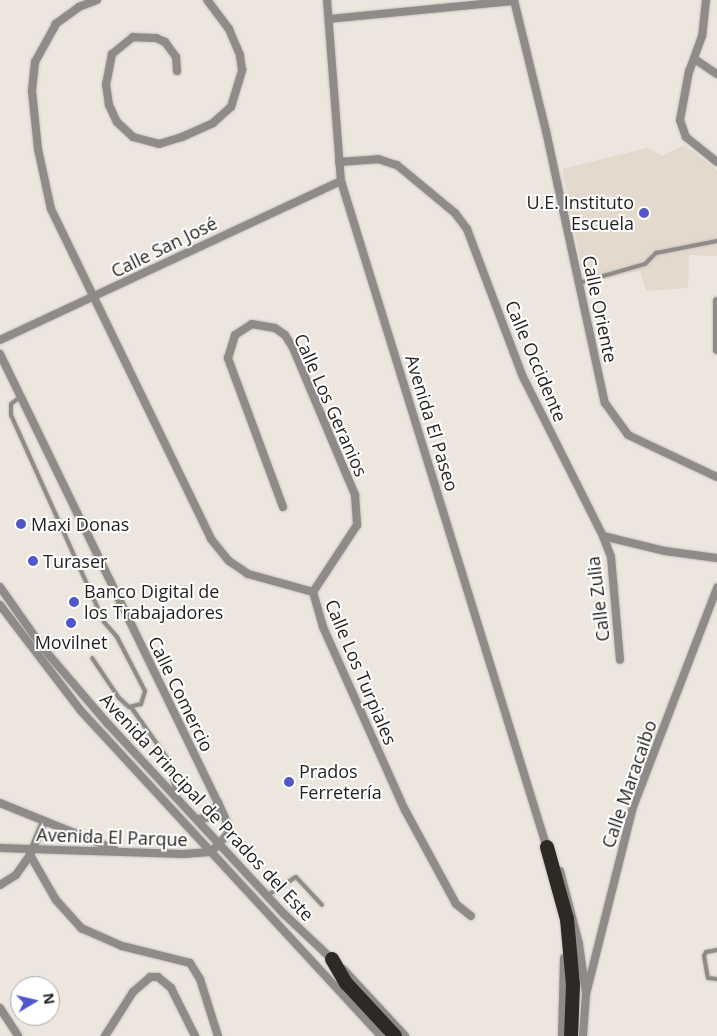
<!DOCTYPE html>
<meta charset="utf-8">
<style>
body{margin:0}
#map{position:relative;width:717px;height:1036px;overflow:hidden;background:#ece6df;font-family:"Open Sans",sans-serif}
div>[style]{position:absolute}
[style*='--x']{left:calc(var(--x)*1px);top:calc(var(--y)*1px);width:calc(var(--w)*1px);rotate:calc(var(--a)*1deg)}
.built>*{inset:0;background:#e3d9cc}
.roads{filter:drop-shadow(0 0 1px #c7c2bc) drop-shadow(0 0 1px #c7c2bc)}
.lane>*{height:4px;margin:-2px;padding:0 2px;transform-origin:2px;border-radius:2px;background:#8e8b88}
.street>*{height:8px;margin:-4px;padding:0 4px;transform-origin:4px;border-radius:4px;background:#8e8b88}
.highway>*{height:14px;margin:-7px;padding:0 7px;transform-origin:7px;border-radius:7px;background:#2d2924}
.dots>*{width:14px;height:14px;translate:-50% -50%;box-sizing:border-box;border:2px solid #fff;border-radius:50%}
span{translate:-50% -50%;white-space:nowrap;text-align:center;line-height:1.15;-webkit-text-stroke:4px #fff;paint-order:stroke}
.poi-label{font-size:18px;color:#211f1d}
.right{translate:-100% -50%;text-align:right}
.left{translate:0 -50%;text-align:left}
.street-label{font-size:18px;color:#211f1d}
.north{position:absolute;left:10px;top:976px;width:50px;height:50px;box-sizing:border-box;background:#fff;border:1px solid #a6a5a5;border-radius:50%;rotate:81deg;font-size:14px;font-weight:700;line-height:20px;text-align:center;color:#211f1d}
.north::after{content:'';display:block;margin:auto;width:18px;height:22px;background:#5256cd;clip-path:polygon(50% 0,100% 100%,50% 72%,0 100%)}
</style>
<div id="map">
<div class="built">
<div style="clip-path:polygon(684px 145px,717px 170px,717px 256px,689px 255px,688px 288px,646px 291px,640px 271px,585px 283px,562px 169px,647px 148px,662px 156px)"></div>
</div>
<div class="roads">
<div class="lane">
<div style="--x:579;--y:283;--w:69;--a:-16.1"></div>
<div style="--x:645;--y:264;--w:16;--a:-45"></div>
<div style="--x:656;--y:253;--w:62;--a:-11.1"></div>
<div style="--x:20;--y:397;--w:11;--a:142"></div>
<div style="--x:11;--y:404;--w:11;--a:90"></div>
<div style="--x:11;--y:415;--w:227;--a:65.8"></div>
<div style="--x:104;--y:622;--w:20;--a:49"></div>
<div style="--x:117;--y:637;--w:61;--a:62.6"></div>
<div style="--x:145;--y:691;--w:14;--a:107"></div>
<div style="--x:141;--y:704;--w:12;--a:166"></div>
<div style="--x:129;--y:707;--w:13;--a:-138"></div>
<div style="--x:119;--y:698;--w:48;--a:-124"></div>
<div style="--x:131;--y:707;--w:62;--a:54.8"></div>
<div style="--x:167;--y:758;--w:40;--a:75.6"></div>
<div style="--x:268;--y:895;--w:33;--a:-33"></div>
<div style="--x:296;--y:877;--w:38;--a:47"></div>
<div style="--x:717;--y:950;--w:11;--a:170"></div>
<div style="--x:706;--y:952;--w:4;--a:117"></div>
<div style="--x:704;--y:956;--w:22;--a:80"></div>
<div style="--x:708;--y:978;--w:9;--a:6"></div>
</div>
<div class="street">
<div style="--x:97;--y:0;--w:19;--a:159"></div>
<div style="--x:79;--y:7;--w:29;--a:144"></div>
<div style="--x:56;--y:24;--w:43;--a:118.9"></div>
<div style="--x:35;--y:62;--w:29;--a:96"></div>
<div style="--x:32;--y:91;--w:58;--a:84.1"></div>
<div style="--x:38;--y:149;--w:61;--a:77.8"></div>
<div style="--x:51;--y:209;--w:367;--a:64.1"></div>
<div style="--x:211;--y:539;--w:28;--a:51"></div>
<div style="--x:229;--y:561;--w:23;--a:34"></div>
<div style="--x:248;--y:574;--w:67;--a:15.5"></div>
<div style="--x:327;--y:0;--w:182;--a:85.6"></div>
<div style="--x:341;--y:181;--w:698;--a:72.84"></div>
<div style="--x:514;--y:0;--w:135;--a:76.3"></div>
<div style="--x:546;--y:131;--w:278;--a:77.8"></div>
<div style="--x:605;--y:403;--w:39;--a:54"></div>
<div style="--x:628;--y:435;--w:98;--a:25.3"></div>
<div style="--x:706;--y:0;--w:36;--a:96"></div>
<div style="--x:702;--y:36;--w:37;--a:110"></div>
<div style="--x:689;--y:71;--w:50;--a:100.4"></div>
<div style="--x:680;--y:120;--w:18;--a:71"></div>
<div style="--x:686;--y:137;--w:40;--a:39"></div>
<div style="--x:329;--y:19;--w:186;--a:-5.6"></div>
<div style="--x:696;--y:60;--w:25;--a:34"></div>
<div style="--x:177;--y:71;--w:14;--a:-94"></div>
<div style="--x:176;--y:57;--w:19;--a:-126"></div>
<div style="--x:165;--y:42;--w:10;--a:-156"></div>
<div style="--x:156;--y:38;--w:23;--a:-178"></div>
<div style="--x:133;--y:37;--w:27;--a:141"></div>
<div style="--x:112;--y:54;--w:31;--a:101"></div>
<div style="--x:106;--y:84;--w:21;--a:82"></div>
<div style="--x:109;--y:105;--w:19;--a:65"></div>
<div style="--x:117;--y:122;--w:22;--a:43"></div>
<div style="--x:133;--y:137;--w:27;--a:15"></div>
<div style="--x:159;--y:144;--w:24;--a:-17"></div>
<div style="--x:182;--y:137;--w:34;--a:-24"></div>
<div style="--x:213;--y:123;--w:24;--a:-42"></div>
<div style="--x:231;--y:107;--w:39;--a:-73"></div>
<div style="--x:242;--y:70;--w:15;--a:-98"></div>
<div style="--x:240;--y:55;--w:28;--a:-113"></div>
<div style="--x:229;--y:29;--w:36;--a:-127"></div>
<div style="--x:339;--y:162;--w:39;--a:-4"></div>
<div style="--x:378;--y:159;--w:20;--a:18"></div>
<div style="--x:397;--y:165;--w:75;--a:39.6"></div>
<div style="--x:455;--y:213;--w:20;--a:53"></div>
<div style="--x:467;--y:229;--w:158;--a:69.3"></div>
<div style="--x:523;--y:377;--w:178;--a:63.3"></div>
<div style="--x:603;--y:536;--w:64;--a:13.6"></div>
<div style="--x:665;--y:551;--w:52;--a:7.7"></div>
<div style="--x:717;--y:301;--w:49;--a:90"></div>
<div style="--x:0;--y:340;--w:376;--a:-25"></div>
<div style="--x:0;--y:354;--w:498;--a:64.1"></div>
<div style="--x:218;--y:802;--w:16;--a:112"></div>
<div style="--x:212;--y:817;--w:15;--a:172"></div>
<div style="--x:283;--y:507;--w:159;--a:-110.3"></div>
<div style="--x:228;--y:358;--w:24;--a:-73"></div>
<div style="--x:235;--y:335;--w:20;--a:-33"></div>
<div style="--x:252;--y:324;--w:23;--a:10"></div>
<div style="--x:275;--y:328;--w:12;--a:35"></div>
<div style="--x:285;--y:335;--w:15;--a:58"></div>
<div style="--x:293;--y:348;--w:160;--a:67.1"></div>
<div style="--x:355;--y:495;--w:30;--a:86"></div>
<div style="--x:357;--y:525;--w:80;--a:123.3"></div>
<div style="--x:603;--y:536;--w:22;--a:69"></div>
<div style="--x:611;--y:557;--w:103;--a:85"></div>
<div style="--x:0;--y:587;--w:75;--a:54.8"></div>
<div style="--x:43;--y:648;--w:100;--a:49.5"></div>
<div style="--x:108;--y:724;--w:259;--a:47.2"></div>
<div style="--x:284;--y:914;--w:70;--a:43.3"></div>
<div style="--x:313;--y:592;--w:36;--a:74"></div>
<div style="--x:323;--y:627;--w:201;--a:65.9"></div>
<div style="--x:405;--y:810;--w:107;--a:61.5"></div>
<div style="--x:456;--y:904;--w:19;--a:39"></div>
<div style="--x:0;--y:605;--w:133;--a:52.6"></div>
<div style="--x:81;--y:711;--w:442;--a:47.3"></div>
<div style="--x:0;--y:803;--w:123;--a:22"></div>
<div style="--x:0;--y:848;--w:183;--a:1.9"></div>
<div style="--x:183;--y:854;--w:28;--a:-4"></div>
<div style="--x:211;--y:852;--w:23;--a:-47"></div>
<div style="--x:227;--y:835;--w:8;--a:-76"></div>
<div style="--x:229;--y:827;--w:27;--a:-114"></div>
<div style="--x:30;--y:855;--w:52;--a:60"></div>
<div style="--x:56;--y:900;--w:38;--a:48"></div>
<div style="--x:81;--y:928;--w:45;--a:23.7"></div>
<div style="--x:122;--y:946;--w:70;--a:14"></div>
<div style="--x:190;--y:963;--w:19;--a:58"></div>
<div style="--x:200;--y:979;--w:60;--a:72.5"></div>
<div style="--x:560;--y:871;--w:75;--a:75.4"></div>
<div style="--x:579;--y:944;--w:50;--a:82"></div>
<div style="--x:586;--y:994;--w:42;--a:94.1"></div>
<div style="--x:0;--y:885;--w:19;--a:-32"></div>
<div style="--x:16;--y:875;--w:24;--a:-55"></div>
<div style="--x:30;--y:855;--w:36;--a:-67"></div>
<div style="--x:343;--y:969;--w:91;--a:47.2"></div>
<div style="--x:586;--y:994;--w:193;--a:-75.9"></div>
<div style="--x:633;--y:807;--w:235;--a:-69"></div>
<div style="--x:0;--y:1008;--w:33;--a:57"></div>
<div style="--x:105;--y:1036;--w:52;--a:-57.5"></div>
<div style="--x:133;--y:992;--w:23;--a:-41"></div>
<div style="--x:150;--y:977;--w:8;--a:0"></div>
<div style="--x:158;--y:977;--w:17;--a:40"></div>
<div style="--x:171;--y:988;--w:54;--a:63.4"></div>
<div style="--x:562;--y:1036;--w:78;--a:-88.5"></div>
</div>
<div class="highway">
<div style="--x:547;--y:847;--w:75;--a:74.5"></div>
<div style="--x:567;--y:919;--w:66;--a:84.8"></div>
<div style="--x:573;--y:985;--w:51;--a:92.2"></div>
<div style="--x:332;--y:959;--w:28;--a:60"></div>
<div style="--x:346;--y:983;--w:72;--a:47.2"></div>
</div>
</div>
<div class="dots">
<div style="left:644px;top:213px;background:#5256cd"></div>
<div style="left:21px;top:524px;background:#5256cd"></div>
<div style="left:33px;top:561px;background:#5256cd"></div>
<div style="left:74px;top:602px;background:#5256cd"></div>
<div style="left:71px;top:623px;background:#5256cd"></div>
<div style="left:289px;top:782px;background:#5256cd"></div>
</div>
<div class="poi-label">
<span class="right" style="left:634px;top:213px">U.E. Instituto<br>Escuela</span>
<span class="left" style="left:31px;top:524px">Maxi Donas</span>
<span class="left" style="left:43px;top:561px">Turaser</span>
<span class="left" style="left:84px;top:602px">Banco Digital de<br>los Trabajadores</span>
<span style="left:71px;top:642px">Movilnet</span>
<span class="left" style="left:299px;top:782px">Prados<br>Ferretería</span>
</div>
<div class="street-label">
<span style="left:164px;top:247px;rotate:-26deg">Calle San José</span>
<span style="left:600px;top:309px;rotate:78deg">Calle Oriente</span>
<span style="left:536px;top:361px;rotate:67deg">Calle Occidente</span>
<span style="left:331px;top:405px;rotate:66deg">Calle Los Geranios</span>
<span style="left:432px;top:423px;rotate:73deg">Avenida El Paseo</span>
<span style="left:598px;top:599px;rotate:-97deg">Calle Zulia</span>
<span style="left:361px;top:672px;rotate:67deg">Calle Los Turpiales</span>
<span style="left:181px;top:694px;rotate:64deg">Calle Comercio</span>
<span style="left:629px;top:784px;rotate:-71deg">Calle Maracaibo</span>
<span style="left:207px;top:807px;rotate:47deg">Avenida Principal de Prados del Este</span>
<span style="left:112px;top:837px;rotate:2deg">Avenida El Parque</span>
</div>
<div class="north">N</div>
</div>
